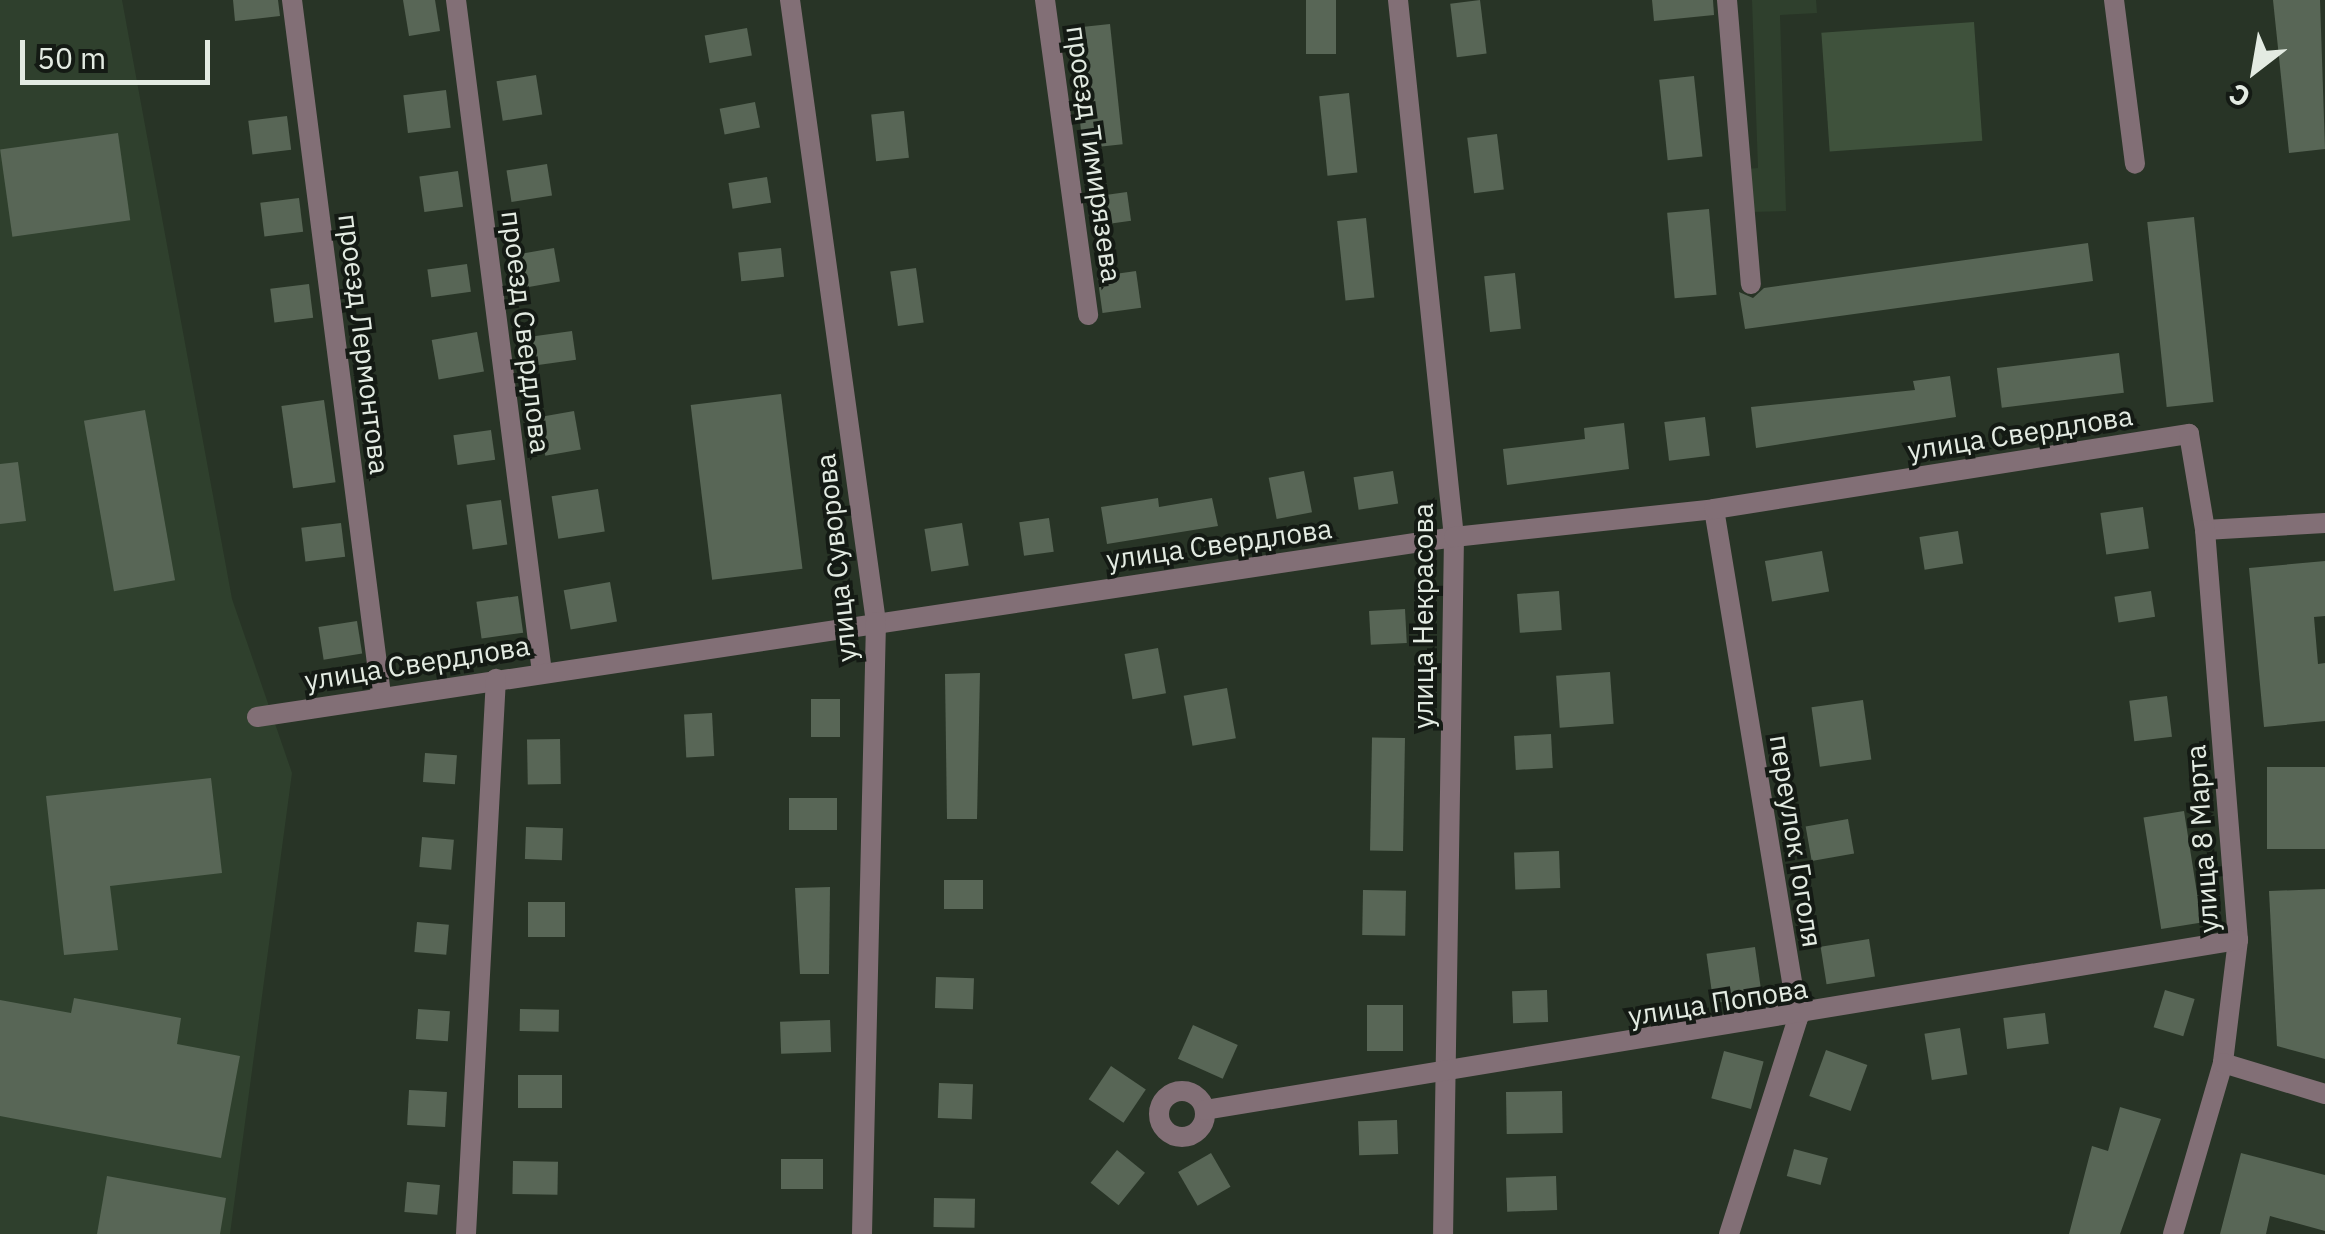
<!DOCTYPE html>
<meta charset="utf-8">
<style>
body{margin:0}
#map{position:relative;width:2325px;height:1234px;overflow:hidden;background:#283426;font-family:"IBM Plex Sans",sans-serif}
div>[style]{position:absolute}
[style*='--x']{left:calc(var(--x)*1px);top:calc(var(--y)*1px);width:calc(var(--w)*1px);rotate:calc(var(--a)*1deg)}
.built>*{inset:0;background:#2f402d}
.green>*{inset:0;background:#3f523c;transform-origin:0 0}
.building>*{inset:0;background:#586656;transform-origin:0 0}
.minor>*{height:20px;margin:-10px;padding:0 10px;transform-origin:10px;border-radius:10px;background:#826f76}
.minor>.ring{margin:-10px;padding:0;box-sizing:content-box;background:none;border:20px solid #826f76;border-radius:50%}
.tertiary>*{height:20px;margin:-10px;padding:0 10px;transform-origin:10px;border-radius:10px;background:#826f76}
span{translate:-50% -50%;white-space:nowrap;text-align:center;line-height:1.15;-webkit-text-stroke:8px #141a14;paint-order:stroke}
.street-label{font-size:28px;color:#e3ebe2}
.north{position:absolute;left:2205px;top:20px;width:100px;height:100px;-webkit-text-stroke:8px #141a14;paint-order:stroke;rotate:211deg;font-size:28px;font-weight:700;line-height:40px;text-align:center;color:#e3ebe2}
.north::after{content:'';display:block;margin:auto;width:35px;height:45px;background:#e3ebe2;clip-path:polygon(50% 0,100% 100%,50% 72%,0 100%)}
.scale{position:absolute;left:20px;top:40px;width:190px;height:45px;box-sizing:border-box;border:5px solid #e3ebe2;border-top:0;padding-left:12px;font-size:30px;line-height:35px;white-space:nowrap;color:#e3ebe2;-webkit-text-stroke:8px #141a14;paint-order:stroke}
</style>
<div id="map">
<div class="built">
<div style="clip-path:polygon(0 0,122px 0,232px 599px,292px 773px,230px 1234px,0 1234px)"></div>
<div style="clip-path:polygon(1752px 0,1816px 0,1817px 13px,1780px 15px,1786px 211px,1749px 212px,1747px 169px,1758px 168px)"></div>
</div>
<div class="green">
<div style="left:1974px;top:22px;width:119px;height:153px;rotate:86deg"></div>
</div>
<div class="building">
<div style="clip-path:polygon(233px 0,278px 0,280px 16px,235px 21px)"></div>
<div style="clip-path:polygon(403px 0,435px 0,440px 31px,409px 36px)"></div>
<div style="left:1306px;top:0;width:30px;height:54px"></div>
<div style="left:1480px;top:0;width:54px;height:30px;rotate:83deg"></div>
<div style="clip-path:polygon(1652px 0,1713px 0,1714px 15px,1654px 21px)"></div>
<div style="clip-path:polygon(2273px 0,2320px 0,2325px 149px,2289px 153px)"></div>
<div style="left:1110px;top:24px;width:121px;height:40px;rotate:84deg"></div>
<div style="left:747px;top:28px;width:28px;height:43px;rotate:80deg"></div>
<div style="left:536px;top:75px;width:40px;height:40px;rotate:81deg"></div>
<div style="left:1694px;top:76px;width:81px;height:35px;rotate:84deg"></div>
<div style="left:446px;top:90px;width:38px;height:43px;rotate:83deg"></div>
<div style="left:1349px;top:93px;width:80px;height:30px;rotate:84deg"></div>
<div style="left:755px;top:102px;width:26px;height:36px;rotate:79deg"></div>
<div style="left:904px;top:111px;width:47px;height:33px;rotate:84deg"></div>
<div style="left:287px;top:116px;width:34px;height:39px;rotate:83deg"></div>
<div style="left:118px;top:133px;width:88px;height:119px;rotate:82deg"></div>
<div style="left:1497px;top:134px;width:56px;height:30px;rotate:83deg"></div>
<div style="left:547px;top:164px;width:32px;height:41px;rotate:81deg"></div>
<div style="left:458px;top:171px;width:36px;height:39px;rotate:82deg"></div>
<div style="left:767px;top:177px;width:26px;height:39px;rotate:81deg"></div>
<div style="left:1127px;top:192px;width:29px;height:38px;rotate:82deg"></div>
<div style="left:299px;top:198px;width:34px;height:39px;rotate:83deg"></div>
<div style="left:1709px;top:209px;width:86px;height:42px;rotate:85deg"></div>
<div style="left:2194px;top:217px;width:186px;height:47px;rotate:84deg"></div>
<div style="left:1366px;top:218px;width:80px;height:29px;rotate:84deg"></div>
<div style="clip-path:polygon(2088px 243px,2093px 281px,1745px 329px,1739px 292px,1753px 298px,1764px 288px)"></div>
<div style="left:554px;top:248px;width:34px;height:36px;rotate:80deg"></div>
<div style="left:781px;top:248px;width:29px;height:43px;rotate:84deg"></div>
<div style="left:467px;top:264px;width:28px;height:40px;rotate:82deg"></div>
<div style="left:916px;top:268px;width:55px;height:26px;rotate:82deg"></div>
<div style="left:1136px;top:271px;width:37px;height:39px;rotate:82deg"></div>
<div style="left:1515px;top:273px;width:56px;height:31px;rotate:84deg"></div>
<div style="left:309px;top:284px;width:34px;height:39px;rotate:83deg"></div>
<div style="left:572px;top:331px;width:29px;height:42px;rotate:82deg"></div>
<div style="left:477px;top:332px;width:40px;height:46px;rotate:80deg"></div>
<div style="left:2119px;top:353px;width:40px;height:123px;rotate:83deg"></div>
<div style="clip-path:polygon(1950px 376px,1956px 417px,1756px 448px,1751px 407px,1915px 390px,1913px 381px)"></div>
<div style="left:781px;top:394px;width:176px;height:91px;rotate:83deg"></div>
<div style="left:324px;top:400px;width:83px;height:43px;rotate:82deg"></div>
<div style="left:145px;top:410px;width:173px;height:62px;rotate:80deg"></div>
<div style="left:574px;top:411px;width:39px;height:36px;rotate:80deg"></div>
<div style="left:1705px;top:417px;width:39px;height:41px;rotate:83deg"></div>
<div style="clip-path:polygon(1624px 423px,1629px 469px,1507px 485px,1503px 449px,1585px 439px,1584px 428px)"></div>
<div style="left:491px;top:430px;width:30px;height:38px;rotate:82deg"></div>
<div style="clip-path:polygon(18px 462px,26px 521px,0 524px,0 464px)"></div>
<div style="left:1304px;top:471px;width:42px;height:36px;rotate:79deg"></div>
<div style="left:1393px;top:471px;width:33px;height:40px;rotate:81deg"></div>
<div style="left:598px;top:489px;width:43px;height:47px;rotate:81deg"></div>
<div style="clip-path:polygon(1158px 498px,1159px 507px,1212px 498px,1218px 526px,1107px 544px,1101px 507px)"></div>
<div style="left:501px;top:500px;width:45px;height:35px;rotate:82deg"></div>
<div style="left:2143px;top:507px;width:42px;height:43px;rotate:82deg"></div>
<div style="left:1049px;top:518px;width:34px;height:30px;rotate:82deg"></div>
<div style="left:341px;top:523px;width:34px;height:40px;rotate:83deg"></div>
<div style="left:962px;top:523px;width:43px;height:38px;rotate:81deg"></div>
<div style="left:1958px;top:531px;width:33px;height:39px;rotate:81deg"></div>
<div style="left:1822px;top:551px;width:41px;height:58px;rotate:80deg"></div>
<div style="clip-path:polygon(2325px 561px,2325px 616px,2314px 617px,2318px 664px,2325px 663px,2325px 721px,2264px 727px,2249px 568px)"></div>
<div style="left:610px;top:582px;width:40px;height:47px;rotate:80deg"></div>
<div style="left:1559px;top:591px;width:39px;height:42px;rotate:86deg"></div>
<div style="left:2151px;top:591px;width:26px;height:37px;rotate:81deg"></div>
<div style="left:518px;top:596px;width:37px;height:42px;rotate:82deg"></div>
<div style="left:1405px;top:609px;width:34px;height:36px;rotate:87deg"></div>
<div style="left:357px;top:621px;width:33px;height:39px;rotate:81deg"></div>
<div style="left:1158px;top:648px;width:46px;height:34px;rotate:80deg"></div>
<div style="left:1610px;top:672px;width:52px;height:54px;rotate:86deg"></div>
<div style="clip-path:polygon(980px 673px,977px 819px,947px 819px,945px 674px)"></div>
<div style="left:1227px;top:688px;width:51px;height:44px;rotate:80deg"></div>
<div style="left:2167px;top:696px;width:41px;height:38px;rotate:83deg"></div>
<div style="left:811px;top:699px;width:29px;height:38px"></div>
<div style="left:1863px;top:700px;width:60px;height:52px;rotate:82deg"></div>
<div style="left:712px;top:713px;width:43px;height:28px;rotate:87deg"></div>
<div style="left:1551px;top:734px;width:34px;height:37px;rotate:87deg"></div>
<div style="left:1405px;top:738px;width:113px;height:33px;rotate:91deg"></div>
<div style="left:560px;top:739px;width:45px;height:33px;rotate:89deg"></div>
<div style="left:425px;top:753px;width:32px;height:29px;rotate:4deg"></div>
<div style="left:2325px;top:767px;width:82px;height:58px;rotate:90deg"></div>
<div style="clip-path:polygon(211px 778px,222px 873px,110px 886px,118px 950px,64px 955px,46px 796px)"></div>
<div style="left:789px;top:798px;width:48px;height:32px"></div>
<div style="left:2184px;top:811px;width:113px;height:41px;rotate:81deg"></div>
<div style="left:1848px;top:819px;width:35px;height:43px;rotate:80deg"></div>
<div style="left:526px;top:827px;width:37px;height:32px;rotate:2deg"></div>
<div style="left:422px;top:837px;width:32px;height:30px;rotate:5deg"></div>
<div style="left:1559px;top:851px;width:37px;height:45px;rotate:88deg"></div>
<div style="left:944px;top:880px;width:39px;height:29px"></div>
<div style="clip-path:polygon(830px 887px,829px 974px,800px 974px,795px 888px)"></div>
<div style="clip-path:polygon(2325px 889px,2325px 1059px,2277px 1046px,2269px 891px)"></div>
<div style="left:1363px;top:890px;width:43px;height:45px;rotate:1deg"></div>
<div style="left:528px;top:902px;width:37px;height:35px"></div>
<div style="left:417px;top:922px;width:32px;height:30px;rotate:5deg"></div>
<div style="left:1869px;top:939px;width:38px;height:49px;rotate:81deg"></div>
<div style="left:1755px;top:947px;width:50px;height:49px;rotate:82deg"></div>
<div style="left:936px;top:977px;width:38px;height:31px;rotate:2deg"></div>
<div style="left:1547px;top:990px;width:32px;height:35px;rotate:88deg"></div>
<div style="left:2165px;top:990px;width:31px;height:39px;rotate:17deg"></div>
<div style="clip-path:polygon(74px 998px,181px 1018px,177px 1044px,240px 1056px,221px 1158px,0 1116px,0 1000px,71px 1013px)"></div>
<div style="left:1367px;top:1005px;width:36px;height:46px"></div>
<div style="left:418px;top:1009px;width:32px;height:30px;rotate:4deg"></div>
<div style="left:520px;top:1009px;width:39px;height:22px;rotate:1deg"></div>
<div style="left:2045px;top:1013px;width:31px;height:42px;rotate:83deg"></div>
<div style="left:830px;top:1020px;width:32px;height:50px;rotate:88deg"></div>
<div style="left:1193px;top:1025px;width:49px;height:37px;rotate:24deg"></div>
<div style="left:1960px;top:1028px;width:47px;height:36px;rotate:81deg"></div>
<div style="left:1826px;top:1050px;width:44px;height:49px;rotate:20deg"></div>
<div style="left:1724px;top:1051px;width:41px;height:49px;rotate:15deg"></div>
<div style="left:1111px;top:1066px;width:42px;height:40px;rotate:34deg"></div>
<div style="left:518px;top:1075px;width:44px;height:33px"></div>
<div style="left:939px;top:1083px;width:34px;height:35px;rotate:2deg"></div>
<div style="left:409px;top:1090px;width:38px;height:35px;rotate:3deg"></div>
<div style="left:1562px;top:1091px;width:42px;height:56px;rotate:89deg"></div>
<div style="clip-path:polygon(2120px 1107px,2161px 1119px,2120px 1234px,2069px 1234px,2092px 1146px,2108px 1151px)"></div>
<div style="left:1397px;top:1120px;width:34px;height:39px;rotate:88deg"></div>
<div style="left:1794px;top:1149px;width:35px;height:28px;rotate:15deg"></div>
<div style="left:1117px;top:1150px;width:36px;height:42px;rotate:39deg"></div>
<div style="left:1211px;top:1153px;width:39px;height:38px;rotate:60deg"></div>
<div style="clip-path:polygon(2241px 1153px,2325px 1175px,2325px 1231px,2270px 1216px,2266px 1234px,2220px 1234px)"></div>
<div style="left:823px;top:1159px;width:30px;height:42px;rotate:90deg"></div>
<div style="left:513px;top:1161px;width:45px;height:33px;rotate:1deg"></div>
<div style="clip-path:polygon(107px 1176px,226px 1198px,220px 1234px,97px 1234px)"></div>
<div style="left:1556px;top:1176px;width:34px;height:50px;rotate:88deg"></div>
<div style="left:407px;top:1182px;width:33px;height:30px;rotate:5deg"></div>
<div style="left:934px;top:1198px;width:41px;height:29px;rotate:1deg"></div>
</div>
<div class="minor">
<div style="--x:292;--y:0;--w:701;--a:82.7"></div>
<div style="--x:456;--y:0;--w:677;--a:82.71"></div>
<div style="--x:1045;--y:0;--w:318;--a:82.2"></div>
<div style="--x:1398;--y:0;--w:540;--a:84.05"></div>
<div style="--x:1454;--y:537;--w:697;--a:90.9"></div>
<div style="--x:1727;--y:0;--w:285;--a:85.2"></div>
<div style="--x:2114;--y:0;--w:165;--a:82.7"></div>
<div style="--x:1714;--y:509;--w:516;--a:80.63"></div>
<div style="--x:1798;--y:1018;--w:227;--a:107.7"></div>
<div style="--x:2205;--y:530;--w:120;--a:-3.3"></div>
<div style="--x:257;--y:717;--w:1210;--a:-8.55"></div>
<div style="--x:1454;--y:537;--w:262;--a:-6.1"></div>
<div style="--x:1714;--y:509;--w:481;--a:-9"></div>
<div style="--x:2189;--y:434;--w:97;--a:80.5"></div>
<div style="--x:2205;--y:530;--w:411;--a:85.4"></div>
<div style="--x:2238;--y:940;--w:124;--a:97"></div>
<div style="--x:2223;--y:1063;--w:178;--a:106.3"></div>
<div style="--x:2223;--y:1063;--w:107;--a:16.9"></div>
<div class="ring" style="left:1159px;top:1091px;width:26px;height:26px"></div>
<div style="--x:1205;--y:1110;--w:1047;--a:-9.35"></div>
<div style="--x:466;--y:1234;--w:556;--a:-86.91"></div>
</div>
<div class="tertiary">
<div style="--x:790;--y:0;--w:628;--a:82.13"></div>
<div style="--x:876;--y:622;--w:612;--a:91.31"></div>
</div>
<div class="street-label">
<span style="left:1094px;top:154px;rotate:82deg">проезд Тимирязева</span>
<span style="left:526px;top:332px;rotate:83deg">проезд Свердлова</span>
<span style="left:364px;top:344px;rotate:83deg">проезд Лермонтова</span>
<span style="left:2020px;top:433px;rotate:-9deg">улица Свердлова</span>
<span style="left:1219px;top:544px;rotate:-8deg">улица Свердлова</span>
<span style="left:836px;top:558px;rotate:-96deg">улица Суворова</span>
<span style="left:1423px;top:616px;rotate:-90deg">улица Некрасова</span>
<span style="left:417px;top:663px;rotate:-9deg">улица Свердлова</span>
<span style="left:2202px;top:839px;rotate:-94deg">улица 8 Марта</span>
<span style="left:1796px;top:841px;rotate:81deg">переулок Гоголя</span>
<span style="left:1718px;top:1002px;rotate:-9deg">улица Попова</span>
</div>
<div class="north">С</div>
<div class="scale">50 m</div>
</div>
